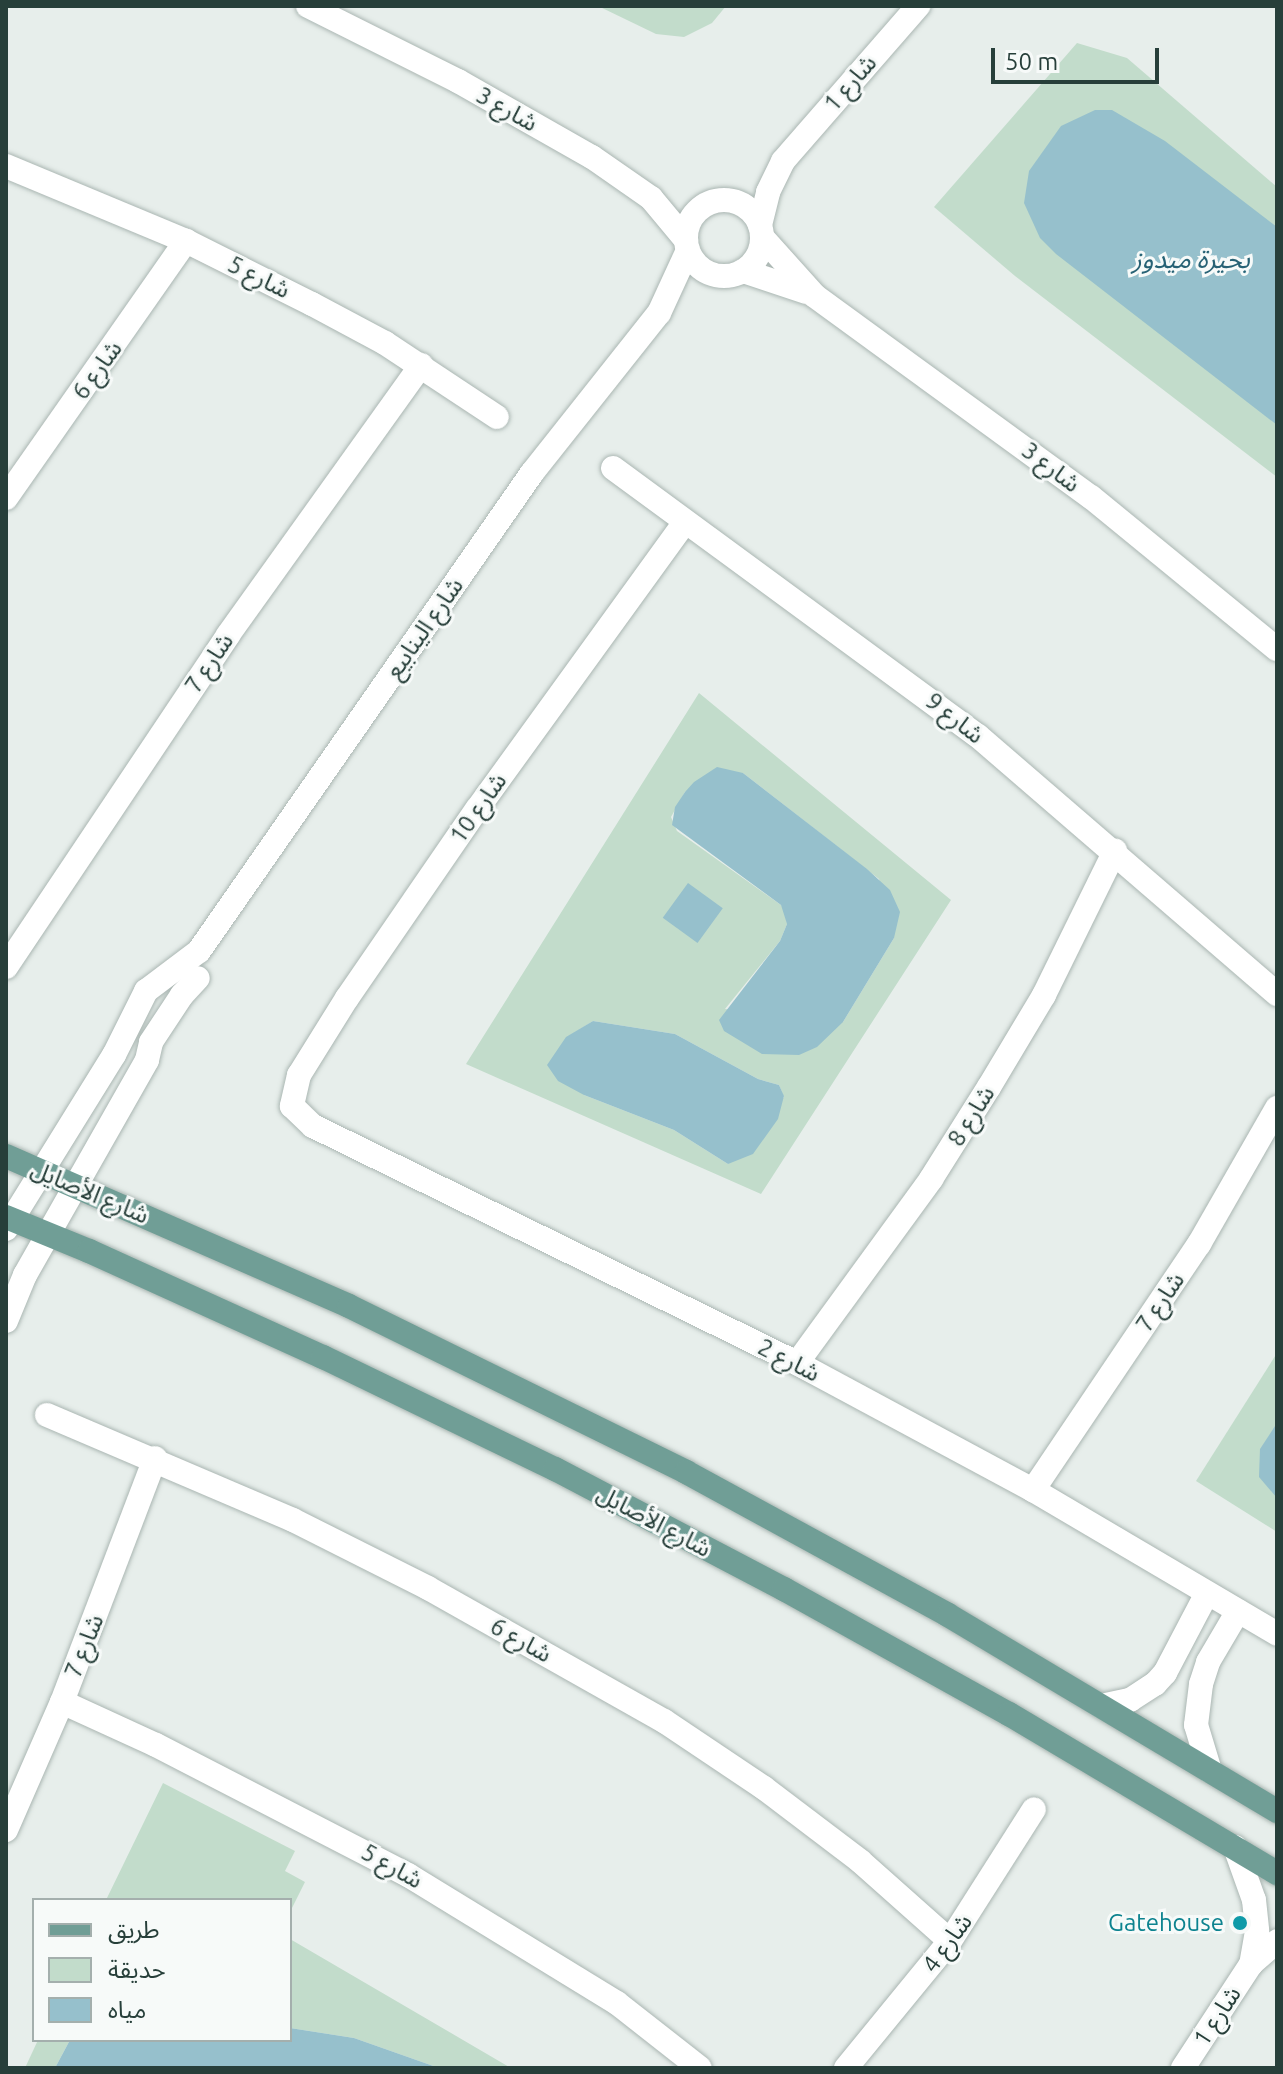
<!DOCTYPE html>
<meta charset="utf-8">
<style>
body{margin:0}
#map{position:relative;width:1283px;height:2074px;overflow:hidden;background:#e7eeeb;font-family:Ubuntu,"Noto Sans Arabic",sans-serif}
div>[style]{position:absolute}
[style*='--x']{left:calc(var(--x)*1px);top:calc(var(--y)*1px);width:calc(var(--w)*1px);rotate:calc(var(--a)*1deg)}
.green>*{inset:0;background:#c2dccb}
.water>*{inset:0;background:#96c0cc;transform-origin:0 0}
.roads{filter:drop-shadow(0 0 2px #aab6b2) drop-shadow(0 0 2px #aab6b2)}
.minor>*{height:24px;margin:-12px;padding:0 12px;transform-origin:12px;border-radius:12px;background:#fff}
.minor>.ring{margin:-12px;padding:0;box-sizing:content-box;background:none;border:24px solid #fff;border-radius:50%}
.major>*{height:24px;margin:-12px;padding:0 12px;transform-origin:12px;border-radius:12px;background:#709e96}
.dots>*{width:22px;height:22px;translate:-50% -50%;box-sizing:border-box;border:4px solid #f7faf9;border-radius:50%}
span{translate:-50% -50%;white-space:nowrap;text-align:center;line-height:1.15;-webkit-text-stroke:6px #f7faf9;paint-order:stroke}
.street-label{font-size:24px;color:#273f3a}
.culture-label{font-size:24px;color:#0d838f}
.right{translate:-100% -50%;text-align:right}
.water-label{font-size:26px;color:#276275;font-style:italic}
.frame{position:absolute;inset:0;border:8px solid #273f3a;pointer-events:none}
.legend{position:absolute;left:32px;top:1898px;width:260px;height:144px;box-sizing:border-box;background:#f7faf9;border:2px solid #a4afad;margin:0;padding:10px 14px;list-style:none;font-size:24px;color:#273f3a}
.legend li{display:flex;align-items:center;gap:16px;height:40px}
.legend b{width:40px;border:2px solid #a4afad}
.scale{position:absolute;left:991px;top:48px;width:168px;height:36px;box-sizing:border-box;border:4px solid #273f3a;border-top:0;padding-left:10px;font-size:24px;line-height:28px;white-space:nowrap;color:#273f3a;-webkit-text-stroke:6px #f7faf9;paint-order:stroke}
</style>
<div id="map">
<div class="green">
<div style="clip-path:polygon(598px 6px,726px 6px,712px 23px,684px 37px,656px 34px)"></div>
<div style="clip-path:polygon(1077px 43px,1127px 58px,1277px 187px,1277px 477px,1015px 276px,934px 207px)"></div>
<div style="clip-path:polygon(evenodd,699px 693px,951px 900px,761px 1194px,466px 1064px,699px 693px,743px 773px,879px 879px,894px 938px,843px 1022px,725px 1009px,780px 941px,787px 924px,786px 913px,781px 905px,677px 831px,671px 817px,685px 792px,743px 773px,699px 693px,593px 1021px,675px 1034px,758px 1079px,779px 1085px,784px 1097px,728px 1164px,674px 1130px,584px 1095px,566px 1038px,593px 1021px)"></div>
<div style="clip-path:polygon(1277px 1353px,1277px 1532px,1196px 1481px)"></div>
<div style="clip-path:polygon(163px 1783px,295px 1851px,285px 1871px,305px 1882px,290px 1912px,290px 1900px,106px 1900px)"></div>
<div style="clip-path:polygon(290px 1939px,511px 2068px,439px 2068px,354px 2038px,290px 2028px)"></div>
<div style="clip-path:polygon(38px 2040px,70px 2040px,55px 2068px,25px 2068px)"></div>
</div>
<div class="water">
<div style="clip-path:polygon(1095px 110px,1112px 110px,1165px 141px,1277px 227px,1277px 425px,1056px 254px,1040px 238px,1024px 203px,1029px 171px,1061px 126px)"></div>
<div style="clip-path:polygon(717px 767px,743px 773px,867px 869px,890px 890px,900px 912px,894px 938px,843px 1022px,817px 1047px,799px 1055px,762px 1054px,724px 1031px,719px 1020px,780px 941px,787px 924px,781px 905px,672px 825px,675px 807px,685px 792px,694px 782px)"></div>
<div style="left:688px;top:883px;width:43px;height:43px;rotate:36deg"></div>
<div style="clip-path:polygon(593px 1021px,675px 1034px,758px 1079px,779px 1085px,784px 1096px,778px 1119px,753px 1154px,728px 1164px,674px 1130px,584px 1095px,558px 1081px,547px 1065px,566px 1037px)"></div>
<div style="clip-path:polygon(1277px 1423px,1277px 1498px,1259px 1477px,1260px 1449px)"></div>
<div style="clip-path:polygon(290px 2028px,354px 2038px,439px 2068px,55px 2068px,70px 2040px,290px 2040px)"></div>
</div>
<div class="roads">
<div class="minor">
<div style="--x:308;--y:6;--w:168;--a:26.6"></div>
<div style="--x:458;--y:81;--w:154;--a:29.6"></div>
<div style="--x:592;--y:157;--w:72;--a:34.8"></div>
<div style="--x:651;--y:198;--w:55;--a:50.2"></div>
<div style="--x:6;--y:166;--w:195;--a:22.6"></div>
<div style="--x:186;--y:241;--w:141;--a:26.6"></div>
<div style="--x:312;--y:304;--w:83;--a:28.1"></div>
<div style="--x:385;--y:343;--w:134;--a:33.5"></div>
<div class="ring" style="left:686px;top:200px;width:52px;height:52px"></div>
<div style="--x:760;--y:225;--w:34;--a:-76"></div>
<div style="--x:768;--y:192;--w:34;--a:-64"></div>
<div style="--x:783;--y:161;--w:206;--a:-48.9"></div>
<div style="--x:762;--y:237;--w:79;--a:48.1"></div>
<div style="--x:815;--y:296;--w:341;--a:36.1"></div>
<div style="--x:1091;--y:497;--w:240;--a:39.3"></div>
<div style="--x:743;--y:271;--w:66;--a:18.4"></div>
<div style="--x:613;--y:468;--w:453;--a:36.3"></div>
<div style="--x:978;--y:736;--w:395;--a:40.8"></div>
<div style="--x:6;--y:498;--w:314;--a:-55"></div>
<div style="--x:685;--y:522;--w:354;--a:125.9"></div>
<div style="--x:477;--y:809;--w:229;--a:124.5"></div>
<div style="--x:347;--y:998;--w:91;--a:121.9"></div>
<div style="--x:299;--y:1075;--w:32;--a:103"></div>
<div style="--x:292;--y:1106;--w:29;--a:44"></div>
<div style="--x:313;--y:1126;--w:539;--a:26.09"></div>
<div style="--x:797;--y:1363;--w:268;--a:28.3"></div>
<div style="--x:1033;--y:1490;--w:283;--a:30.5"></div>
<div style="--x:6;--y:967;--w:399;--a:-56.2"></div>
<div style="--x:228;--y:635;--w:332;--a:-54.4"></div>
<div style="--x:6;--y:1229;--w:205;--a:-58.2"></div>
<div style="--x:114;--y:1055;--w:72;--a:-63.4"></div>
<div style="--x:146;--y:991;--w:66;--a:-37"></div>
<div style="--x:199;--y:951;--w:583;--a:-55.14"></div>
<div style="--x:532;--y:473;--w:204;--a:-51.6"></div>
<div style="--x:659;--y:313;--w:69;--a:-65.3"></div>
<div style="--x:6;--y:1321;--w:50;--a:-67.6"></div>
<div style="--x:25;--y:1275;--w:247;--a:-60.4"></div>
<div style="--x:147;--y:1060;--w:18;--a:-77"></div>
<div style="--x:151;--y:1042;--w:56;--a:-56.6"></div>
<div style="--x:182;--y:995;--w:23;--a:-47"></div>
<div style="--x:797;--y:1363;--w:228;--a:-53.9"></div>
<div style="--x:931;--y:1179;--w:109;--a:-57.8"></div>
<div style="--x:989;--y:1087;--w:107;--a:-59.1"></div>
<div style="--x:1044;--y:995;--w:161;--a:-63.8"></div>
<div style="--x:47;--y:1415;--w:267;--a:23.1"></div>
<div style="--x:293;--y:1520;--w:151;--a:26.7"></div>
<div style="--x:428;--y:1588;--w:271;--a:29.4"></div>
<div style="--x:664;--y:1721;--w:120;--a:33.8"></div>
<div style="--x:764;--y:1788;--w:121;--a:37.2"></div>
<div style="--x:860;--y:1861;--w:120;--a:41.6"></div>
<div style="--x:1033;--y:1490;--w:297;--a:-56"></div>
<div style="--x:1199;--y:1244;--w:157;--a:-60.2"></div>
<div style="--x:62;--y:1702;--w:103;--a:24.6"></div>
<div style="--x:156;--y:1745;--w:284;--a:27.3"></div>
<div style="--x:408;--y:1875;--w:245;--a:31.5"></div>
<div style="--x:617;--y:2003;--w:105;--a:38.1"></div>
<div style="--x:1101;--y:1706;--w:30;--a:-12"></div>
<div style="--x:1130;--y:1700;--w:30;--a:-33"></div>
<div style="--x:1155;--y:1684;--w:15;--a:-48"></div>
<div style="--x:1165;--y:1673;--w:90;--a:-62.3"></div>
<div style="--x:1210;--y:1771;--w:48;--a:-106.9"></div>
<div style="--x:1196;--y:1725;--w:41;--a:-83"></div>
<div style="--x:1201;--y:1684;--w:23;--a:-72"></div>
<div style="--x:1208;--y:1662;--w:59;--a:-59.5"></div>
<div style="--x:6;--y:1830;--w:140;--a:-66.4"></div>
<div style="--x:62;--y:1702;--w:261;--a:-69.1"></div>
<div style="--x:1235;--y:1847;--w:56;--a:70.3"></div>
<div style="--x:1254;--y:1900;--w:31;--a:84"></div>
<div style="--x:1257;--y:1931;--w:34;--a:100"></div>
<div style="--x:846;--y:2068;--w:164;--a:-50.7"></div>
<div style="--x:950;--y:1941;--w:156;--a:-57.5"></div>
<div style="--x:1183;--y:2068;--w:124;--a:-56.8"></div>
<div style="--x:1251;--y:1964;--w:35;--a:-41"></div>
</div>
<div class="major">
<div style="--x:6;--y:1156;--w:374;--a:23.6"></div>
<div style="--x:349;--y:1306;--w:376;--a:26.2"></div>
<div style="--x:686;--y:1472;--w:298;--a:28.6"></div>
<div style="--x:948;--y:1615;--w:383;--a:30.8"></div>
<div style="--x:6;--y:1217;--w:90;--a:22.3"></div>
<div style="--x:89;--y:1251;--w:257;--a:24.4"></div>
<div style="--x:323;--y:1357;--w:258;--a:25.8"></div>
<div style="--x:555;--y:1469;--w:259;--a:27.7"></div>
<div style="--x:784;--y:1589;--w:257;--a:29.1"></div>
<div style="--x:1009;--y:1714;--w:312;--a:30.7"></div>
</div>
</div>
<div class="dots">
<div style="left:1240px;top:1923px;background:#0f9aa8"></div>
</div>
<div class="street-label">
<span style="left:850px;top:83px;rotate:-49deg">شارع 1</span>
<span style="left:507px;top:109px;rotate:29deg">شارع 3</span>
<span style="left:259px;top:277px;rotate:26deg">شارع 5</span>
<span style="left:97px;top:370px;rotate:-54deg">شارع 6</span>
<span style="left:1051px;top:467px;rotate:37deg">شارع 3</span>
<span style="left:424px;top:628px;rotate:-55deg">شارع الينابيع</span>
<span style="left:209px;top:663px;rotate:-56deg">شارع 7</span>
<span style="left:955px;top:718px;rotate:38deg">شارع 9</span>
<span style="left:478px;top:808px;rotate:-55deg">شارع 10</span>
<span style="left:971px;top:1116px;rotate:-58deg">شارع 8</span>
<span style="left:90px;top:1192px;rotate:23deg">شارع الأصايل</span>
<span style="left:1160px;top:1302px;rotate:-56deg">شارع 7</span>
<span style="left:789px;top:1360px;rotate:27deg">شارع 2</span>
<span style="left:654px;top:1521px;rotate:28deg">شارع الأصايل</span>
<span style="left:521px;top:1640px;rotate:29deg">شارع 6</span>
<span style="left:84px;top:1646px;rotate:-68deg">شارع 7</span>
<span style="left:392px;top:1866px;rotate:29deg">شارع 5</span>
<span style="left:947px;top:1943px;rotate:-54deg">شارع 4</span>
<span style="left:1217px;top:2016px;rotate:-57deg">شارع 1</span>
</div>
<div class="culture-label">
<span class="right" style="left:1224px;top:1923px">Gatehouse</span>
</div>
<div class="water-label">
<span style="left:1191px;top:259px">بحيرة ميدوز</span>
</div>
<div class="frame"></div>
<ul class="legend">
<li><b style="height:10px;background:#709e96"></b>طريق</li>
<li><b style="height:22px;background:#c2dccb"></b>حديقة</li>
<li><b style="height:22px;background:#96c0cc"></b>مياه</li>
</ul>
<div class="scale">50 m</div>
</div>
